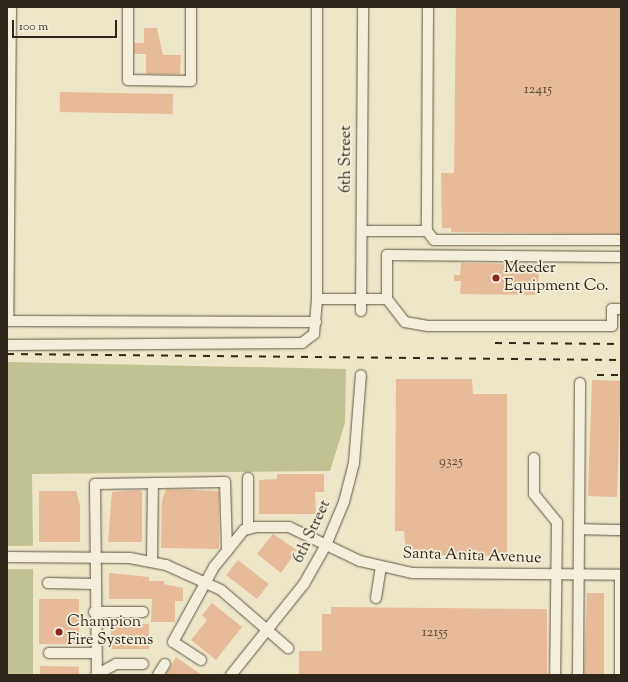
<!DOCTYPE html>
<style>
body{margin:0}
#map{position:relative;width:628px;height:682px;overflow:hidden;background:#eee6c9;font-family:"Sorts Mill Goudy",serif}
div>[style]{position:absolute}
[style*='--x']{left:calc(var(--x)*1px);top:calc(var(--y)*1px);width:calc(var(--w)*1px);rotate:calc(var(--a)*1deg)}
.green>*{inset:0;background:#c0c391;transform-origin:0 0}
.building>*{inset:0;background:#e7bb98;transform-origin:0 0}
.roads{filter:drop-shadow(0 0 1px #5f5646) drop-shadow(0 0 1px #5f5646)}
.minor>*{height:10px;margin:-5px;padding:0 5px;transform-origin:5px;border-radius:5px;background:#f4efdc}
.rail>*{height:2px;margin-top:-1px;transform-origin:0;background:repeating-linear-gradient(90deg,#2f261b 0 7px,transparent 0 14px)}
.dots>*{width:11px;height:11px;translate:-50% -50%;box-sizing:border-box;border:2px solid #f4efdc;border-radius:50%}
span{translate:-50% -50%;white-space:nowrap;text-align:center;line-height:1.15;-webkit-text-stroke:3.5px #f4efdc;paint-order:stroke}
.number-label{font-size:14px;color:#5d4b3a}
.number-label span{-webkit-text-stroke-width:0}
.street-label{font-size:16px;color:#2f261b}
.poi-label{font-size:16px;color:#2f261b}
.left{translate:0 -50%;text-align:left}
.frame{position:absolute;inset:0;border:8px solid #2f261b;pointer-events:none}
.scale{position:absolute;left:12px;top:20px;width:105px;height:18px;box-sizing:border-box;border:2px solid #2f261b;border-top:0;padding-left:5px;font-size:12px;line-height:14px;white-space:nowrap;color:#2f261b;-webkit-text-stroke:3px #f4efdc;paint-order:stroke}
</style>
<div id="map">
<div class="green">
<div style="clip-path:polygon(7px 362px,346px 369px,345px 423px,330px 471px,32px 474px,33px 546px,7px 546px)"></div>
<div style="left:7px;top:569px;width:26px;height:106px"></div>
</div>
<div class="building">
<div style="clip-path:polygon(456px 7px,621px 7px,621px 234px,451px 232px,451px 228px,442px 228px,441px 173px,454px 173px)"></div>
<div style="clip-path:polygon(144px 28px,157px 28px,163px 55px,181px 55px,180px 74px,146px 74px,146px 54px,134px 54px,134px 43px,144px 43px)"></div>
<div style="left:60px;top:92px;width:113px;height:20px;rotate:1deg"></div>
<div style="clip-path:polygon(461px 263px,539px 264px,538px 295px,460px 294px,461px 281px,454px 281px,454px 275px,460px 275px)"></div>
<div style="clip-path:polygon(396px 379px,472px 379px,473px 394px,507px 394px,507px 556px,406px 555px,404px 531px,395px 531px)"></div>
<div style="left:592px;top:380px;width:29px;height:116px;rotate:2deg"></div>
<div style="clip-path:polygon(277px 474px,324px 474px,324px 492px,315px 492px,316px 514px,259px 514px,259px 480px,277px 479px)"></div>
<div style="clip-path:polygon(166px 489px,219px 491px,219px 549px,161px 548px,162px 500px)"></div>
<div style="clip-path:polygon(139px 490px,142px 492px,142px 542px,108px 542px,112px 492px)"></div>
<div style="clip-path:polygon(39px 491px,76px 491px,80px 505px,80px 542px,39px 542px)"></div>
<div style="clip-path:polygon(273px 534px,297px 550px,281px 573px,257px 554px)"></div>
<div style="left:238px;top:560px;width:39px;height:19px;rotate:38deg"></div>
<div style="clip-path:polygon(109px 573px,149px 577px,149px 581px,164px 581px,164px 584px,183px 588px,183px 601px,175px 601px,175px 622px,151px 622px,152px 599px,109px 599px)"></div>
<div style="clip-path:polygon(587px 593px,604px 593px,604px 675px,584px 675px)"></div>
<div style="left:39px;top:599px;width:40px;height:45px"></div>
<div style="clip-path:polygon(212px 603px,242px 627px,216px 660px,191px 640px,207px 620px,202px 615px)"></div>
<div style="clip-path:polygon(331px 607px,547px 609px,547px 675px,299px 675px,299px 651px,322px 651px,322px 614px,331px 614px)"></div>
<div style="left:111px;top:624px;width:38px;height:25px"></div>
<div style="clip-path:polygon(176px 657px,202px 675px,166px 675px)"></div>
<div style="left:40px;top:666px;width:39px;height:9px;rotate:1deg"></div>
</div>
<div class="roads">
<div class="minor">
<div style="--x:11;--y:7;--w:314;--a:90.5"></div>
<div style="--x:8;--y:321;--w:308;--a:0.2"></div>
<div style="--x:128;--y:7;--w:73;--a:90"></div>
<div style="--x:128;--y:80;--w:63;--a:0.9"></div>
<div style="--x:191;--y:81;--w:74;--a:-90"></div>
<div style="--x:428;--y:7;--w:224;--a:90.3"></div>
<div style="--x:427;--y:231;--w:11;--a:52"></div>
<div style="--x:434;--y:240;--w:187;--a:0"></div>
<div style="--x:362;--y:231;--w:65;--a:0"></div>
<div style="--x:317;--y:299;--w:292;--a:-90"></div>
<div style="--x:387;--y:299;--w:44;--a:-90"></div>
<div style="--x:387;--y:255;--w:234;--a:0.5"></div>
<div style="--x:361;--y:311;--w:304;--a:-89.6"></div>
<div style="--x:7;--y:345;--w:295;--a:-0.4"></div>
<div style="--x:302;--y:343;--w:15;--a:-37"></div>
<div style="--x:314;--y:334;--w:35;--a:-85"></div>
<div style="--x:317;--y:299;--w:70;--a:0"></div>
<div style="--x:387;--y:299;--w:29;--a:52"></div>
<div style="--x:405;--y:322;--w:23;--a:10"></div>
<div style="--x:428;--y:326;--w:184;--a:0"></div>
<div style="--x:612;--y:326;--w:17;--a:-90"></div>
<div style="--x:612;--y:309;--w:9;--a:0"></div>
<div style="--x:534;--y:458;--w:36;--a:90"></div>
<div style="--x:534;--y:494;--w:36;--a:51"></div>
<div style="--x:557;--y:522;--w:153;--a:90.7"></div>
<div style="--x:248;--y:478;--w:51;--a:90"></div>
<div style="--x:579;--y:529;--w:42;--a:1.4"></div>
<div style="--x:7;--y:557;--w:123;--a:0.5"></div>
<div style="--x:130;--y:558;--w:37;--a:11"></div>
<div style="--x:166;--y:565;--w:60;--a:24.4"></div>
<div style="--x:221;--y:590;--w:89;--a:40.9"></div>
<div style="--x:152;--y:561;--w:78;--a:-89.3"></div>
<div style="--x:48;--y:583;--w:46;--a:1.2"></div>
<div style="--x:376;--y:598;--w:30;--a:-81"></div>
<div style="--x:94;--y:612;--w:49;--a:0"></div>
<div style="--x:49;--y:653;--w:46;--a:0"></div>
<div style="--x:201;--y:660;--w:33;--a:-147"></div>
<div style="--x:173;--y:642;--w:85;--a:-61.3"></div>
<div style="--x:214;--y:567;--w:48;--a:-51"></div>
<div style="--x:244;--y:530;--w:12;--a:-14"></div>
<div style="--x:256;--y:527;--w:33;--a:0"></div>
<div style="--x:289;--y:527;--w:79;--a:25.6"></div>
<div style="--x:360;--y:561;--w:53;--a:13"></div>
<div style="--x:412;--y:573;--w:209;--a:0.5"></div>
<div style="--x:96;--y:675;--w:23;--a:-29"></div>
<div style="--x:116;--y:664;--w:27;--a:0"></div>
<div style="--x:97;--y:675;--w:191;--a:-90.6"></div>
<div style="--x:95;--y:484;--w:130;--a:-0.9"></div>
<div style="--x:225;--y:482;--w:69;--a:88.3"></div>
<div style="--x:158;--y:675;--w:13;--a:-58"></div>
<div style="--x:231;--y:675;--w:117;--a:-51.3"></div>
<div style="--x:304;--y:584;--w:45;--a:-60.6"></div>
<div style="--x:326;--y:545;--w:47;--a:-67.3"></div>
<div style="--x:344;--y:502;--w:40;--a:-75.6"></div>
<div style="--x:354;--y:463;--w:88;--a:-85.5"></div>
<div style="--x:578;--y:675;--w:292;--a:-89.6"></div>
<div style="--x:620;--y:675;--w:100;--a:-90"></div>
</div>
</div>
<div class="rail">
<div style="--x:495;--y:343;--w:126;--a:0.5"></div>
<div style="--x:7;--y:354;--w:614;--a:0.56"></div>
<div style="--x:597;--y:375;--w:24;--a:0"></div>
</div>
<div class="dots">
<div style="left:496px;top:278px;background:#8f2418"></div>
<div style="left:59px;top:632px;background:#8f2418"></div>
</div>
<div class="number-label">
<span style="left:538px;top:90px">12415</span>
<span style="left:451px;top:462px">9325</span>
<span style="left:435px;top:633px">12155</span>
</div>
<div class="street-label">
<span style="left:347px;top:159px;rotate:-90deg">6th Street</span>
<span style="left:313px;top:532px;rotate:-65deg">6th Street</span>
<span style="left:472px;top:557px;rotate:2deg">Santa Anita Avenue</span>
</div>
<div class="poi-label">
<span class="left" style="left:504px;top:278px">Meeder<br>Equipment Co.</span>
<span class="left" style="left:67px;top:632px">Champion<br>Fire Systems</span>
</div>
<div class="frame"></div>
<div class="scale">100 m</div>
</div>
